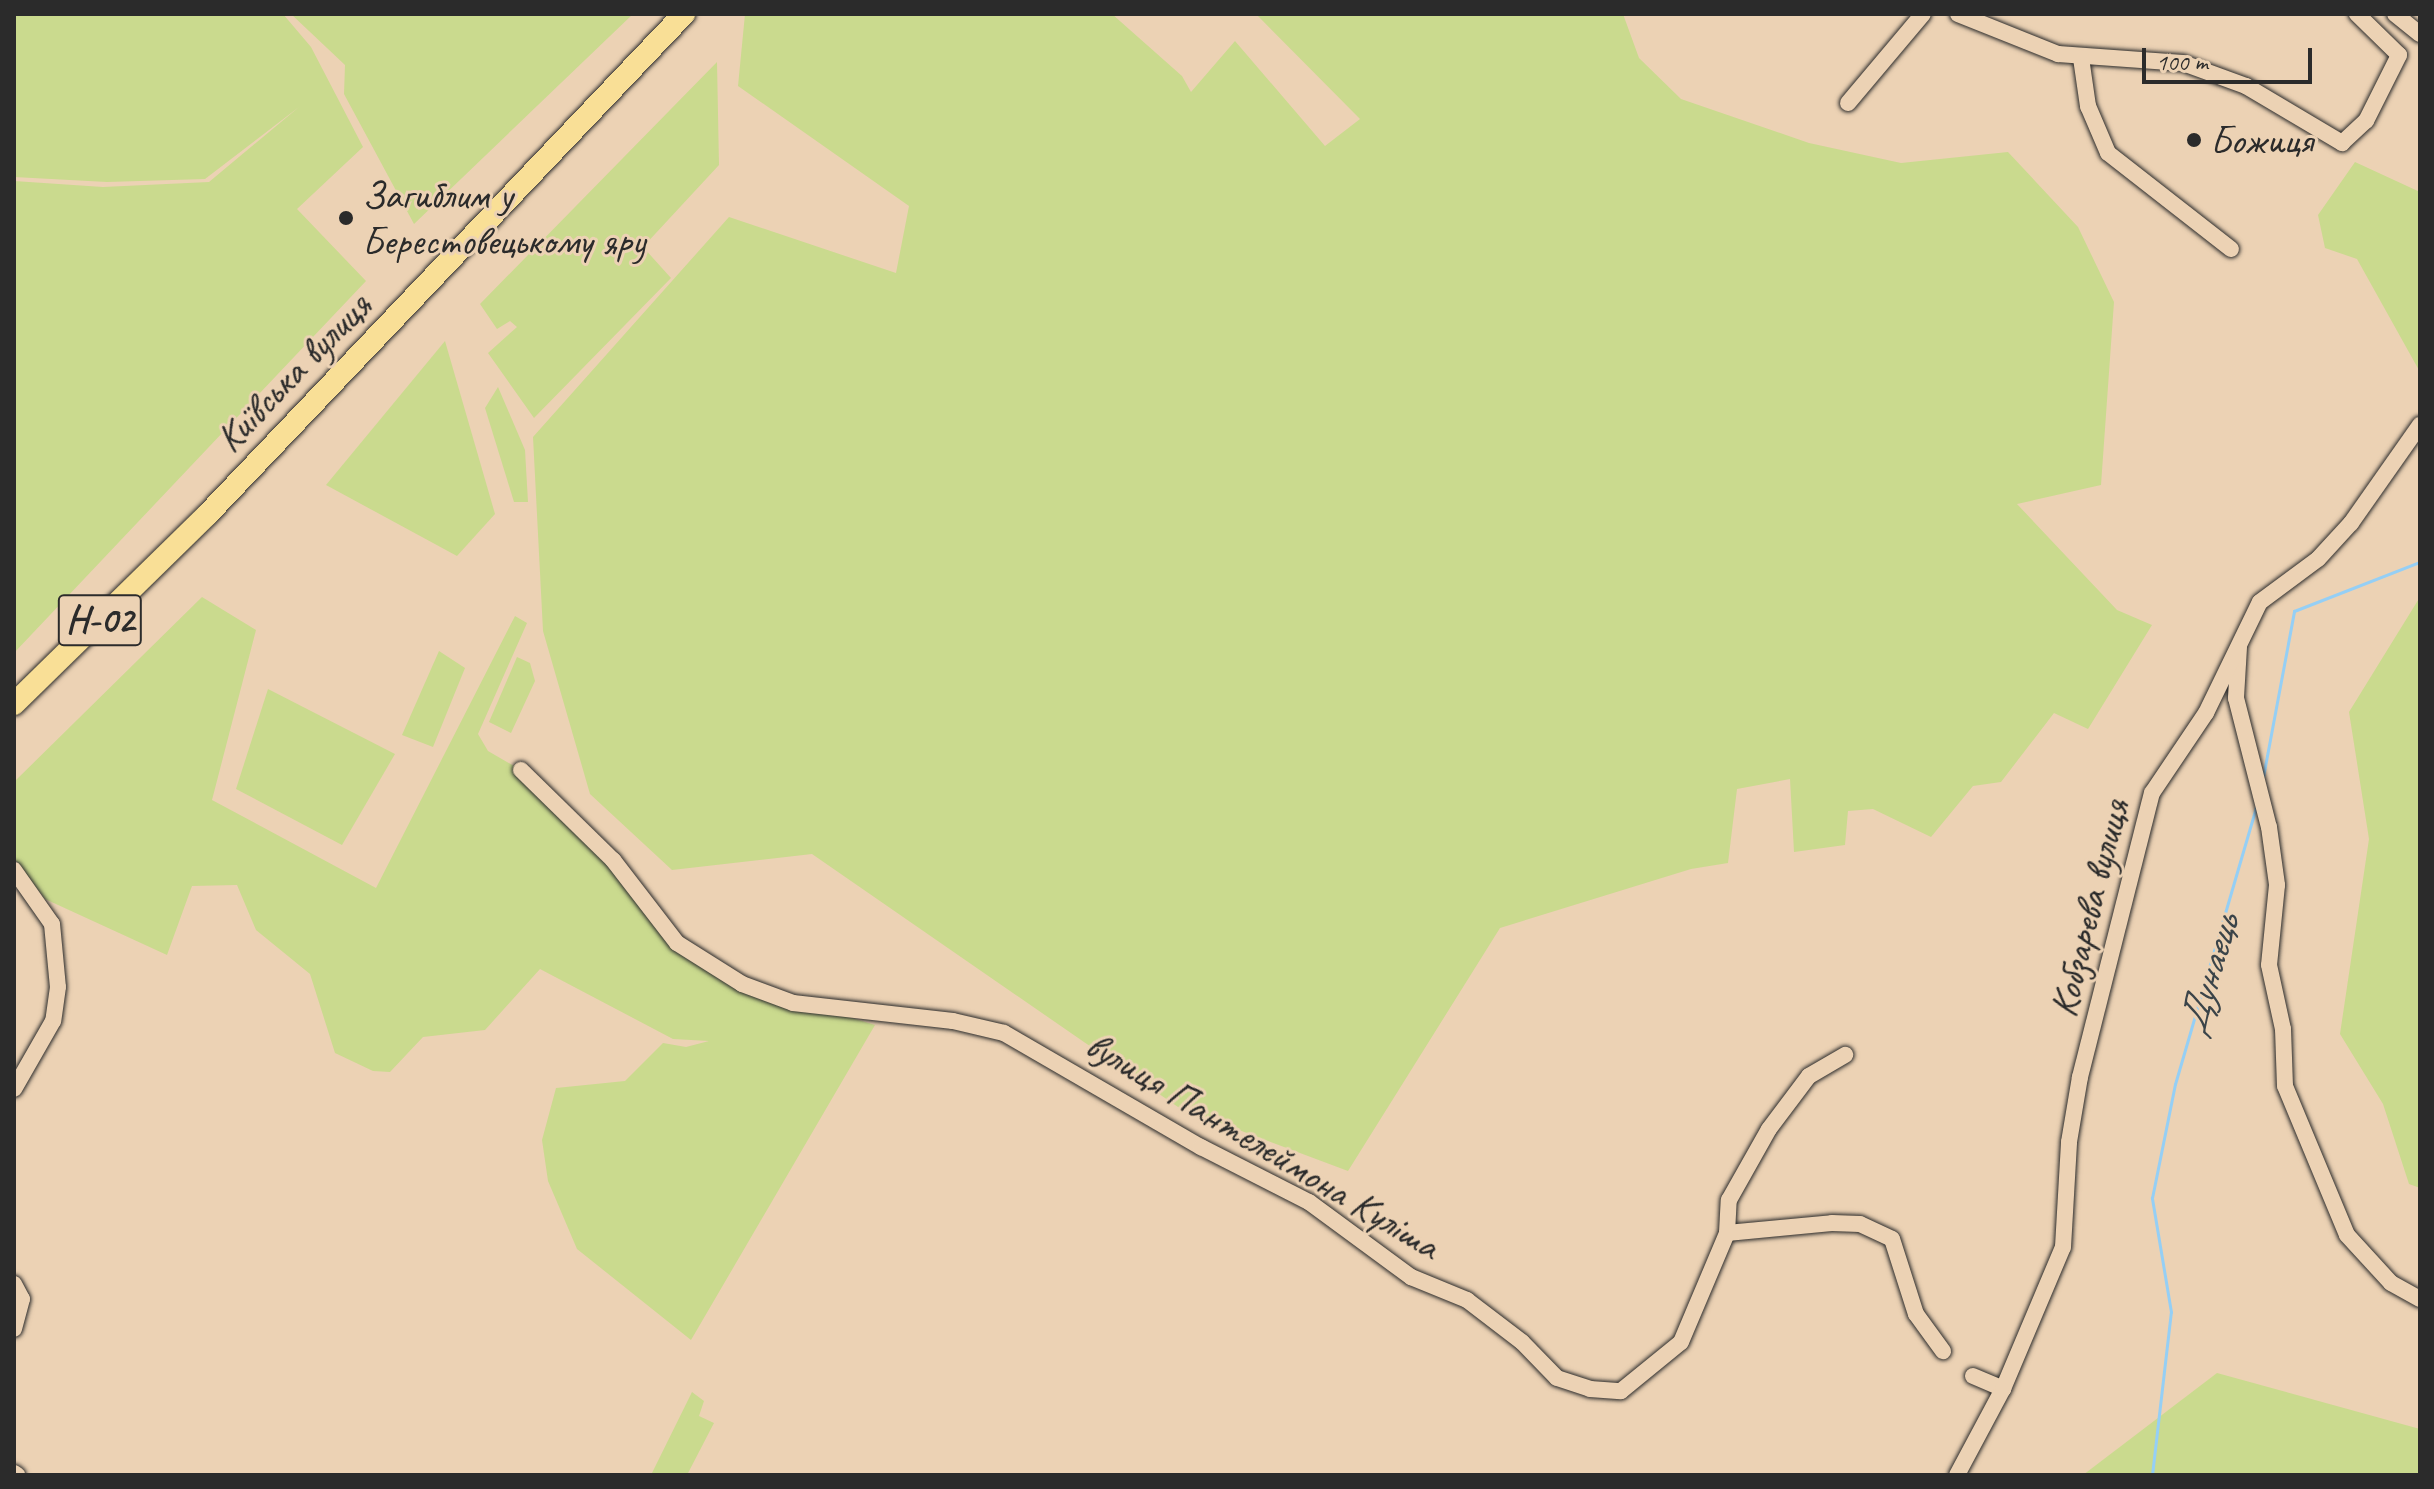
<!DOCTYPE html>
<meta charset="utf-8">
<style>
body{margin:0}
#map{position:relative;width:2434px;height:1489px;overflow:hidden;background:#ecd2b4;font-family:Caveat,sans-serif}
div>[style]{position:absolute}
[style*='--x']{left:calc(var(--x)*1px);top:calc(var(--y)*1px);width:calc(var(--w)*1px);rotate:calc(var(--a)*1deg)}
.green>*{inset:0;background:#cada8e}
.stream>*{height:3px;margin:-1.5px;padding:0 1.5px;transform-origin:1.5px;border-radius:1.5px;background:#95cff5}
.roads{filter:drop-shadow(0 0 2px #2b2b2b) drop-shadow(0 0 2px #2b2b2b)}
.minor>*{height:16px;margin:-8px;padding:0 8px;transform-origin:8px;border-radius:8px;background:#ecd2b4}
.major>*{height:22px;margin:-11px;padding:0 11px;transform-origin:11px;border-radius:11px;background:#f9df96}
.dots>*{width:22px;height:22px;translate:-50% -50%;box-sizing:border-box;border:4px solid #ecd2b4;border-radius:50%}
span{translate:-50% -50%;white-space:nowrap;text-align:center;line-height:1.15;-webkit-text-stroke:6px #ecd2b4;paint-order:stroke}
.shield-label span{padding:2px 6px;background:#ecd2b4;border:2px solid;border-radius:6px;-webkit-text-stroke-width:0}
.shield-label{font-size:38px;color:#2b2b2b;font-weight:700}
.poi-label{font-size:40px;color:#2b2b2b}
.left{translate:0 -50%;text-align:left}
.street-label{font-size:40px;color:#2b2b2b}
.water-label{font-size:42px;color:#3b4449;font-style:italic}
.frame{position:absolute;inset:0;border:16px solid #2b2b2b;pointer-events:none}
.scale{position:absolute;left:2142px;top:48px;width:170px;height:36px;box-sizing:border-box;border:4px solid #2b2b2b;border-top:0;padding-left:10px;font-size:24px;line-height:28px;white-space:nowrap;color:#2b2b2b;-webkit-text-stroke:6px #ecd2b4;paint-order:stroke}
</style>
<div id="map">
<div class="green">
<div style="clip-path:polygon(14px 14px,283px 14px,311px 47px,363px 147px,297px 209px,366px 281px,14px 653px,14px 181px,103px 187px,209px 182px,299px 107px,205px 179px,107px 182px,14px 177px)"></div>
<div style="clip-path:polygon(291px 14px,633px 14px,414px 224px,344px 94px,345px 65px)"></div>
<div style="clip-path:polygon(745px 14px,1112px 14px,1182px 76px,1191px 92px,1235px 41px,1325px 146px,1360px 119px,1256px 14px,1623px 14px,1639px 58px,1681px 99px,1809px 143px,1901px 163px,2008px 152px,2078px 227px,2114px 302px,2101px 485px,2017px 504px,2117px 610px,2152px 625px,2088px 729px,2054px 713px,2001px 782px,1973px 786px,1931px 837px,1873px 809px,1848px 811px,1845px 845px,1794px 852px,1790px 779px,1737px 789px,1728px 863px,1691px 869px,1500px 928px,1348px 1171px,1178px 1107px,812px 854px,672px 870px,590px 794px,543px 631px,533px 437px,729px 217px,896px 273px,909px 206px,738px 86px)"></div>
<div style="clip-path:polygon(717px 62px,719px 165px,643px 247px,671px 278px,534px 418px,488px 353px,517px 327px,510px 321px,497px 329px,480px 304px)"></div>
<div style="clip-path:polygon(2355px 162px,2420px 192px,2420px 372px,2357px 259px,2325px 248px,2318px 215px)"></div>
<div style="clip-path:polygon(445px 341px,495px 514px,457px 556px,326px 485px)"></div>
<div style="clip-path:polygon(498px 387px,525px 450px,528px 502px,514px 502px,485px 408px)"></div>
<div style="clip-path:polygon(202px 597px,256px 630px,212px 800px,376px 888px,515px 616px,527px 623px,478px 734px,488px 751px,521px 770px,577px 821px,677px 943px,742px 984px,875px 1025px,691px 1340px,577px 1249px,548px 1181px,542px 1140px,556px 1088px,625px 1081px,663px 1043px,686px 1047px,709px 1041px,673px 1039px,540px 969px,485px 1030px,423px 1037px,390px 1072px,373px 1071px,335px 1053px,310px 974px,256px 930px,237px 885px,192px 886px,167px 955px,45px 899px,14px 858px,14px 782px)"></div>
<div style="clip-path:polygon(2420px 597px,2420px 1188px,2409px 1184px,2383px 1104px,2340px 1034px,2369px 839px,2349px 712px)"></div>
<div style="clip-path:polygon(439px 651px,465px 668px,433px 747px,402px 735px)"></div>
<div style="clip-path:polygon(517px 657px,530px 663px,535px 681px,511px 733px,489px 722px)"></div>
<div style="clip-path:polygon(268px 689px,395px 754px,342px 845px,236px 789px)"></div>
<div style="clip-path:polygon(2217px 1373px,2420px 1429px,2420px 1475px,2083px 1475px)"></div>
<div style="clip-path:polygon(692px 1392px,704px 1401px,699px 1416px,714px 1423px,687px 1475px,651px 1475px)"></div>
</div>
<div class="stream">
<div style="--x:2263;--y:777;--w:169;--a:-79.4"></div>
<div style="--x:2294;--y:611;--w:135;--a:-21.3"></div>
<div style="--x:2152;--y:1475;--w:164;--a:-83.4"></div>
<div style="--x:2171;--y:1312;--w:116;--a:-99.5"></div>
<div style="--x:2152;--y:1198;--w:116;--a:-78.6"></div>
<div style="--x:2175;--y:1084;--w:292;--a:-73.7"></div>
</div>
<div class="roads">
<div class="minor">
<div style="--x:1958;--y:14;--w:108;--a:21.8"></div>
<div style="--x:2058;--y:54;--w:125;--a:4.1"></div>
<div style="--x:2183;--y:63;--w:67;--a:20.1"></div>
<div style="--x:2246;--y:86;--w:112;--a:30.7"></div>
<div style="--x:2342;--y:143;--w:33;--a:-43"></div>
<div style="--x:2366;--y:121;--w:74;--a:-63.4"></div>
<div style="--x:2399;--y:55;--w:59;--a:-135.7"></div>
<div style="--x:2395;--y:14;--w:32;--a:39"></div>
<div style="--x:2081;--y:58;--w:49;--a:81.7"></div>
<div style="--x:2088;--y:106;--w:51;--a:66.9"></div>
<div style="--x:2108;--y:153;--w:156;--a:38"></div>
<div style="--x:1848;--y:103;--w:116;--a:-49.9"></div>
<div style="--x:2239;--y:647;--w:51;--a:93.4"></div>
<div style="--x:2236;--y:698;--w:133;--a:75.7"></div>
<div style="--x:2269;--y:827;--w:59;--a:82.1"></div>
<div style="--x:2277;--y:885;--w:80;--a:95.7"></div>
<div style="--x:2269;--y:965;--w:66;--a:77.7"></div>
<div style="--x:2283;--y:1029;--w:57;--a:88"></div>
<div style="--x:2285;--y:1086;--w:161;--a:67.4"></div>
<div style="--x:2347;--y:1235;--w:65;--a:47.5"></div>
<div style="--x:2391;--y:1283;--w:33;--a:29"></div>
<div style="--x:521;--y:770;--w:129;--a:44.4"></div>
<div style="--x:613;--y:860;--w:105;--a:52.4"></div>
<div style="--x:677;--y:943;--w:77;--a:32.2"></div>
<div style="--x:742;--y:984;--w:54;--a:20.4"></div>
<div style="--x:793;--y:1003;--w:161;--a:6.4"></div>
<div style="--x:953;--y:1021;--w:52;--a:13.2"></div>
<div style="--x:1004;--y:1033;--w:228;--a:30.1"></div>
<div style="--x:1201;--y:1147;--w:121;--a:27"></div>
<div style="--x:1309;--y:1202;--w:127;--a:36.3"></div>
<div style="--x:1411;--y:1277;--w:61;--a:22.3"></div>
<div style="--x:1467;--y:1300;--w:69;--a:37.4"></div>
<div style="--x:1522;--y:1342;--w:50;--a:45.8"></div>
<div style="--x:1557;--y:1378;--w:35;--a:18"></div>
<div style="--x:1590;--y:1389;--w:31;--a:4"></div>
<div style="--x:1621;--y:1391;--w:77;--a:-39.2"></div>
<div style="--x:1681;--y:1342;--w:118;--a:-67.1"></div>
<div style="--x:1727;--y:1233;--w:33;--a:-87"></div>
<div style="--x:1729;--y:1200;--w:81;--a:-60.6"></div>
<div style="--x:1769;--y:1129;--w:66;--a:-53"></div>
<div style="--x:1809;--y:1076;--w:42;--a:-30.3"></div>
<div style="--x:14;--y:870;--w:66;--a:54.9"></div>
<div style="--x:52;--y:924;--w:63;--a:84.6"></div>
<div style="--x:58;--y:987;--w:34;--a:98"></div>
<div style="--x:53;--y:1021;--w:78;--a:119.8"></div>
<div style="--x:1727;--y:1233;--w:105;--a:-5.4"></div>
<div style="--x:1832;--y:1223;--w:28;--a:2"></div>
<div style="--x:1860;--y:1224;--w:35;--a:25"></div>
<div style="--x:1892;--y:1239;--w:79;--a:72.3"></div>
<div style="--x:1916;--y:1314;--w:46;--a:53.9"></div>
<div style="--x:14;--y:1284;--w:17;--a:62"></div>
<div style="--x:22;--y:1299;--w:31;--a:105"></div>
<div style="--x:1973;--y:1376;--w:33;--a:23"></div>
<div style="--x:14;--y:1473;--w:4;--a:34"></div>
<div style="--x:1957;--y:1475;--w:98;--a:-61.9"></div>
<div style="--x:2003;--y:1389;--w:154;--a:-67.1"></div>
<div style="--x:2063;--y:1247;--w:105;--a:-86.7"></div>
<div style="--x:2069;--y:1142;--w:66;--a:-80.4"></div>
<div style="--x:2080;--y:1077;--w:293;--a:-75.8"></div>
<div style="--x:2152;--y:793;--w:97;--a:-56"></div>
<div style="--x:2206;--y:713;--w:123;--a:-64.1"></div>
<div style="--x:2260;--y:602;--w:72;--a:-36.6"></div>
<div style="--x:2318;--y:559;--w:49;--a:-47.5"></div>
<div style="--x:2351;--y:523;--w:120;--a:-54.9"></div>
</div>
<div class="major">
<div style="--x:14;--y:704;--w:270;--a:-44.4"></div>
<div style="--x:207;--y:515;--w:692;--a:-46.41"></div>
</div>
</div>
<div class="dots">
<div style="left:2194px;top:140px;background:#2b2b2b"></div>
<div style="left:346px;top:218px;background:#2b2b2b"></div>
</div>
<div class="shield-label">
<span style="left:100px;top:620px">Н-02</span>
</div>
<div class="poi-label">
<span class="left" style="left:2210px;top:140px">Божиця</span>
<span class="left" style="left:362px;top:218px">Загиблим у<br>Берестовецькому яру</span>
</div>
<div class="street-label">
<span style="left:293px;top:372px;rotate:-46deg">Київська вулиця</span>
<span style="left:2089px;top:908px;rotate:-76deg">Кобзарева вулиця</span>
<span style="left:1263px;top:1145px;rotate:31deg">вулиця Пантелеймона Куліша</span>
</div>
<div class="water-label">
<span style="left:2209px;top:975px;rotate:-73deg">Дунаець</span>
</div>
<div class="frame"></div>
<div class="scale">100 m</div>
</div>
